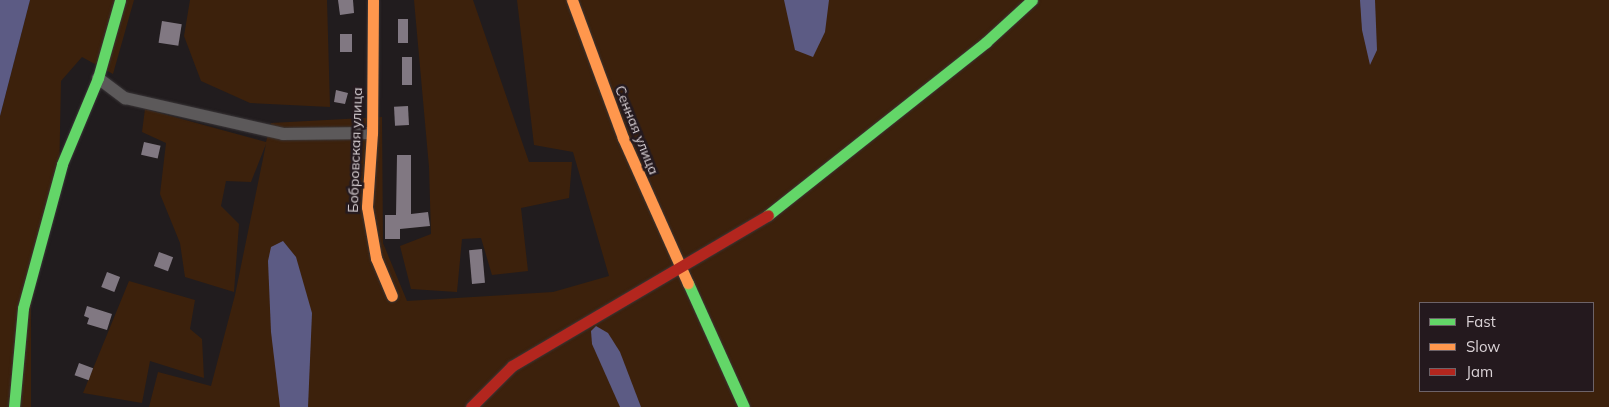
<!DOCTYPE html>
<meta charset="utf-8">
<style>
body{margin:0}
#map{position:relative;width:1609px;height:407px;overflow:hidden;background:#211c1e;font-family:Mulish,sans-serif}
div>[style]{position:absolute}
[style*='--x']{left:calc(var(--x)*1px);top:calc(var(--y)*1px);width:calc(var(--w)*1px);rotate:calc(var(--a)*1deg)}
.green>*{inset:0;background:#3c210c}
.water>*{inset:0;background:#5c5b84}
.building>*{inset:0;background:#817882;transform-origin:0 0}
.roads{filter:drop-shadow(0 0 1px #3a3638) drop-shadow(0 0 1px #3a3638)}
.street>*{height:12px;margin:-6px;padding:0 6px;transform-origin:6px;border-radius:6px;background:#5c595a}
.fast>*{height:11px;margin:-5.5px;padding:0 5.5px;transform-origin:5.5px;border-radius:5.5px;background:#63d668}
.slow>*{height:11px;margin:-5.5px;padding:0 5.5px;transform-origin:5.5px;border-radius:5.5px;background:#ff974d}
.jam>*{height:11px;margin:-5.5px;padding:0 5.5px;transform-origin:5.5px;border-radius:5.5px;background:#b3261e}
span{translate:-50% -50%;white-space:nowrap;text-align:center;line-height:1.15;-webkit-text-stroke:5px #24191e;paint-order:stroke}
.street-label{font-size:14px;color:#dad2d6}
.legend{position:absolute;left:1419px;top:302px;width:175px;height:90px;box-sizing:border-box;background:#24191e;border:1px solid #6d6368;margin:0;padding:6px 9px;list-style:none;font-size:15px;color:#dad2d6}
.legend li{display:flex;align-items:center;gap:10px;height:25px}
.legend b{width:25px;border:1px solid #6d6368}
</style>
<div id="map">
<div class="green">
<div style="clip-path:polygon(30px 0,134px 0,113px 74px,82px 57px,61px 81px,59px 180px,31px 305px,31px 407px,0 407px,0 116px)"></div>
<div style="clip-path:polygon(190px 0,327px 0,330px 107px,250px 103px,201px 81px,184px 36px)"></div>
<div style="clip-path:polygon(414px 0,473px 0,529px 162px,572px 162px,569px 198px,521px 208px,528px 271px,492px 275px,481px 238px,462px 239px,457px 292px,411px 289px,400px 246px,431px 234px,429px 167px)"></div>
<div style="clip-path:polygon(evenodd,517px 0,1609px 0,1609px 407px,149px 407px,158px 372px,211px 386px,235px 295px,266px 144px,251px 182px,226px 181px,221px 206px,239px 224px,234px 292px,185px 277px,180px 243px,160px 194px,166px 143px,142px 132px,145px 109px,266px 142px,271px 123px,382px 117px,383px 243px,407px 301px,553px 292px,609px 276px,573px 152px,534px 145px,517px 0,1420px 303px,1593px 303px,1593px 391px,1420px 391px,1420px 303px)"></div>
<div style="clip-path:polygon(129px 281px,195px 300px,190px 329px,202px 339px,204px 378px,150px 361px,142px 403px,83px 393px)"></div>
</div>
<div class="water">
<div style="clip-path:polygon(0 0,30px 0,0 116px)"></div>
<div style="clip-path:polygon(784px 0,829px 0,825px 32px,813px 57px,795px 50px)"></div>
<div style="clip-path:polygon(1360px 0,1375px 0,1377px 50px,1370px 65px,1362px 30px)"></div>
<div style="clip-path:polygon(283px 241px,296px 257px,312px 313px,308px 407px,280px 407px,271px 332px,268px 261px,271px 247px)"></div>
<div style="clip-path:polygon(596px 326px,608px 333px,620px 352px,641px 407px,620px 407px,592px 344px,591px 331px)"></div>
</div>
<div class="building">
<div style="clip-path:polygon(338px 0,353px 0,354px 13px,340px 15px)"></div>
<div style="left:398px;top:19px;width:10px;height:24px"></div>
<div style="left:162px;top:21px;width:20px;height:22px;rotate:9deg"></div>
<div style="left:340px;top:34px;width:12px;height:18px"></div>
<div style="left:402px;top:57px;width:10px;height:28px"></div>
<div style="clip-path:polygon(336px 90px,348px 93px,345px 104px,334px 102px)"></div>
<div style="left:408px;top:106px;width:19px;height:14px;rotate:87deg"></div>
<div style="left:144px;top:142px;width:17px;height:13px;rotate:13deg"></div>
<div style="clip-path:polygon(397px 155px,411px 155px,411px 214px,428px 212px,430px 226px,400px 229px,400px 239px,385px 239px,385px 215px,396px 215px)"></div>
<div style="left:482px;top:249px;width:34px;height:13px;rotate:85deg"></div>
<div style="left:159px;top:252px;width:15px;height:15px;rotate:20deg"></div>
<div style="left:107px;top:272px;width:14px;height:16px;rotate:21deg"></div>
<div style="clip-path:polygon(87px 306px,112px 314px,107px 330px,87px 324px,89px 318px,84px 316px)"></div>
<div style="left:79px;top:363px;width:15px;height:13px;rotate:20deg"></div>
</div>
<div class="roads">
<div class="street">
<div style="--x:98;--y:78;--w:34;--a:37"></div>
<div style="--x:125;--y:98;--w:162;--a:12.8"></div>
<div style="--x:283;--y:134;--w:89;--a:-0.6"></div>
</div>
<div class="fast">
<div style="--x:768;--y:215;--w:278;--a:-38.4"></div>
<div style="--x:986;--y:42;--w:62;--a:-42.4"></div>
<div style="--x:688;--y:283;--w:136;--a:65.7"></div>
<div style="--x:14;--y:407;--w:99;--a:-84.8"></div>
<div style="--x:23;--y:308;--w:149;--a:-74.8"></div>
<div style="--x:62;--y:164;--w:93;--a:-67.3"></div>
<div style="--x:98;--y:78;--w:81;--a:-74.2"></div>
</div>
<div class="slow">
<div style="--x:373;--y:0;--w:133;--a:90.4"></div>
<div style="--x:372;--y:133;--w:74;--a:93.9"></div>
<div style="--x:367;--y:207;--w:52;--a:80"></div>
<div style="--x:376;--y:258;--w:41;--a:67.2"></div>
<div style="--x:572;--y:0;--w:147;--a:69.7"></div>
<div style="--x:623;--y:138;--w:159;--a:65.9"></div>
</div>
<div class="jam">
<div style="--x:471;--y:407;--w:58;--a:-45"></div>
<div style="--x:512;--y:366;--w:297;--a:-30.5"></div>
</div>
</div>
<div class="street-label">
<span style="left:637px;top:130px;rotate:68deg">Сенная улица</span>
<span style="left:355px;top:150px;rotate:-88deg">Бобровская улица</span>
</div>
<ul class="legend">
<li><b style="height:6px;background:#63d668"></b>Fast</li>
<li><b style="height:6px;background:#ff974d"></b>Slow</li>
<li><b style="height:6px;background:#b3261e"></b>Jam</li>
</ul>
</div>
